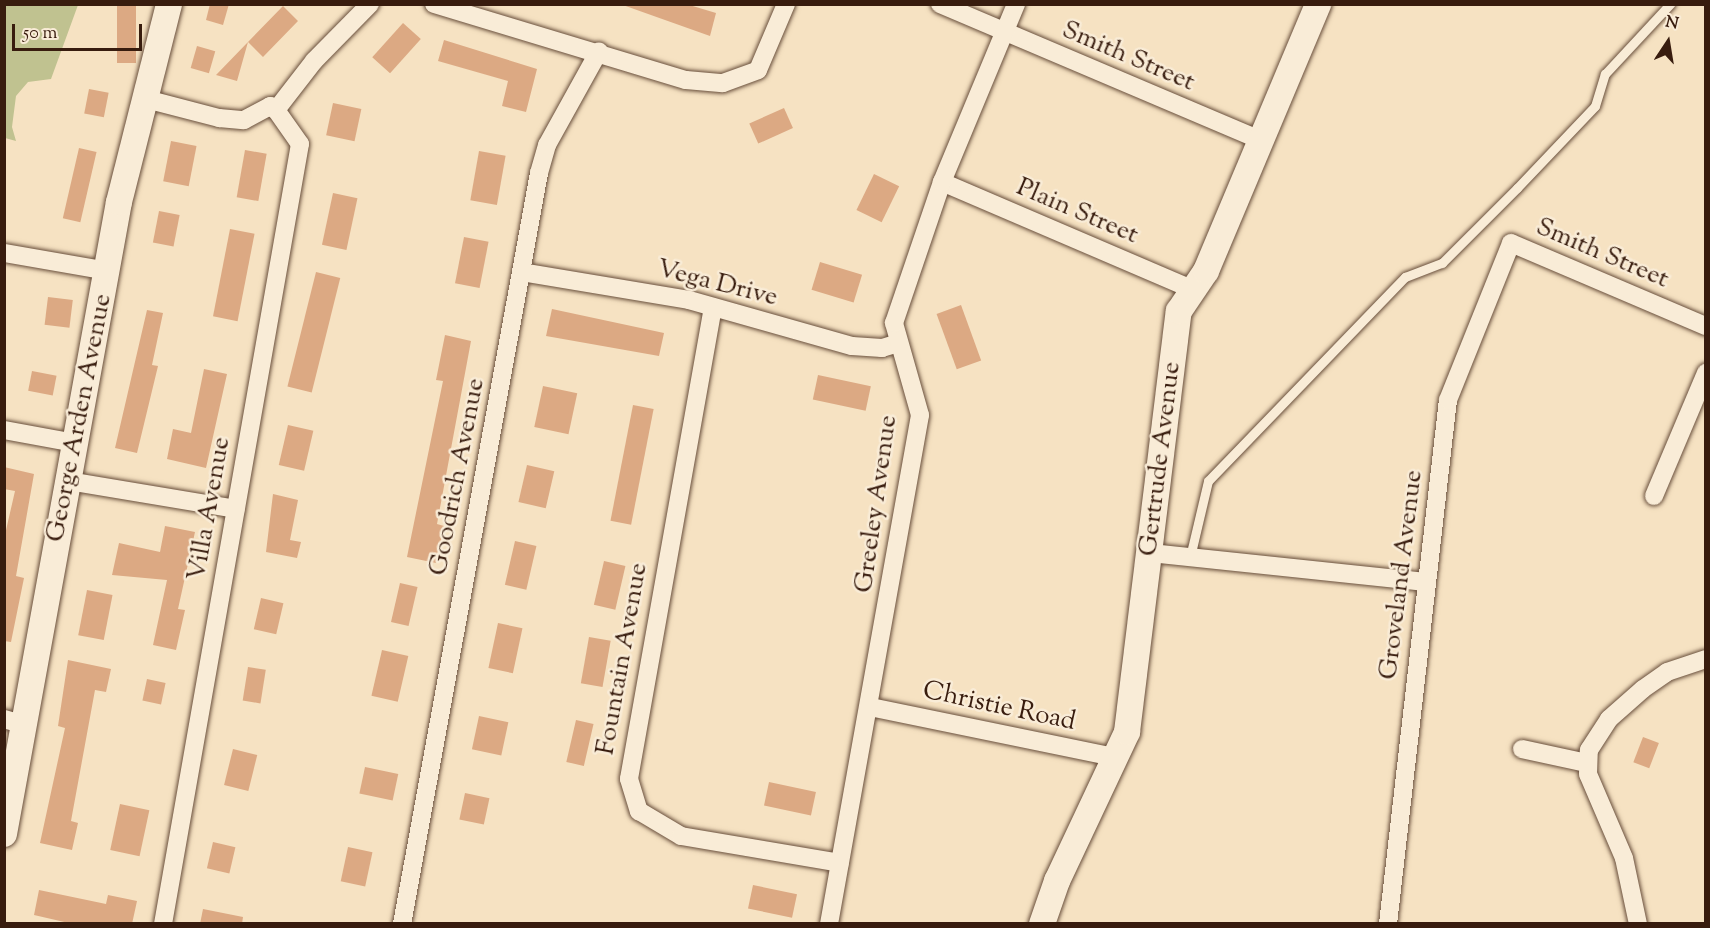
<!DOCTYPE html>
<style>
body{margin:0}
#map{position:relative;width:1710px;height:928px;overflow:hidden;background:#f6e2c2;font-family:"Sorts Mill Goudy",serif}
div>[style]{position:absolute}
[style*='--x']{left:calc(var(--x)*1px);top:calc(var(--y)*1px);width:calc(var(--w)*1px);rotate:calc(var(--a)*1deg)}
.green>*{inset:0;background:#c0c290}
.building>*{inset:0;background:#dca983;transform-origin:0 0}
.roads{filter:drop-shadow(0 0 2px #684e3b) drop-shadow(0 0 2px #684e3b)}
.lane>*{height:9px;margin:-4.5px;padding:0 4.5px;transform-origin:4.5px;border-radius:4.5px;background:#f9ecd7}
.street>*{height:18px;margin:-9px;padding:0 9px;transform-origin:9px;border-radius:9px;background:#f9ecd7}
.secondary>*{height:26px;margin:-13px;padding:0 13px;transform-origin:13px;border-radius:13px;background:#f9ecd7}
span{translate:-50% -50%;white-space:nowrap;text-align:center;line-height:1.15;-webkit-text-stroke:5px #f9ecd7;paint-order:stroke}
.street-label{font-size:26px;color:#381c0e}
.frame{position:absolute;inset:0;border:6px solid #381c0e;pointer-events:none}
.north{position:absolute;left:1638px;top:12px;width:60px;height:60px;-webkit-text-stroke:4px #f9ecd7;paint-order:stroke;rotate:12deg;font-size:16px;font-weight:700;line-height:24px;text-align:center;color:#381c0e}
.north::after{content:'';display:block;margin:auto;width:21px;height:27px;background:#381c0e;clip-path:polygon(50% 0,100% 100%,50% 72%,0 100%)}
.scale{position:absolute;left:12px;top:24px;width:130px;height:27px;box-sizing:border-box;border:3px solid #381c0e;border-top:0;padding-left:8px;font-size:18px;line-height:21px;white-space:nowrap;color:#381c0e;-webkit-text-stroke:4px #f9ecd7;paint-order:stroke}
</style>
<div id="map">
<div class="green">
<div style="clip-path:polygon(4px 5px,78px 5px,51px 79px,28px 82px,16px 96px,12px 127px,16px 141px,5px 138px)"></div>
</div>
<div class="building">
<div style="left:117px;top:4px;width:19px;height:59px"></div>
<div style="clip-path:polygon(210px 4px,229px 4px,223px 25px,206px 20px)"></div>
<div style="clip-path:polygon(620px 4px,686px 4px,716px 13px,710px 36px)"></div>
<div style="clip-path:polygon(283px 6px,298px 21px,263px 57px,248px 42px,237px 81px,216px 75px)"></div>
<div style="left:403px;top:23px;width:24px;height:46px;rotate:42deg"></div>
<div style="clip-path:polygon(444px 40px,537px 69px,526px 112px,502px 106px,508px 81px,438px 61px)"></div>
<div style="left:197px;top:46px;width:19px;height:23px;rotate:16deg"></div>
<div style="left:89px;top:89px;width:20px;height:25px;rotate:11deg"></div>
<div style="left:333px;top:103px;width:29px;height:33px;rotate:12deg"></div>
<div style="left:784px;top:108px;width:22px;height:38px;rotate:66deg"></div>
<div style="left:171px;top:141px;width:26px;height:41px;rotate:11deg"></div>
<div style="left:79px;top:148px;width:18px;height:72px;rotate:13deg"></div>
<div style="left:245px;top:150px;width:22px;height:48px;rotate:10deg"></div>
<div style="left:479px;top:151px;width:27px;height:50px;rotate:10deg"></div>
<div style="left:874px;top:174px;width:28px;height:40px;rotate:26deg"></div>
<div style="left:333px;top:193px;width:25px;height:53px;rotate:12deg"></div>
<div style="left:159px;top:211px;width:21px;height:32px;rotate:11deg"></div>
<div style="left:230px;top:229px;width:25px;height:89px;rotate:11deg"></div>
<div style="left:464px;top:237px;width:25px;height:47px;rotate:11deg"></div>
<div style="left:820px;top:262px;width:44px;height:29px;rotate:17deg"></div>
<div style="left:316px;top:272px;width:25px;height:118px;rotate:14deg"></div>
<div style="left:48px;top:297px;width:25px;height:28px;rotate:7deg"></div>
<div style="left:961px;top:305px;width:59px;height:26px;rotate:70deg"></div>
<div style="clip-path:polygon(552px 309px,664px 333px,659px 356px,546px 336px)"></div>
<div style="clip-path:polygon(147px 310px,163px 313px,152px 365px,158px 366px,137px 453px,115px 448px)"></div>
<div style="clip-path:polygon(445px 335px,471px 341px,437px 524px,444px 526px,436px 563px,407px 557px,443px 381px,436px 380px)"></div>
<div style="clip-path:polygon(204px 369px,227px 374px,206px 468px,167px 459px,173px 429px,191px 433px)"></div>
<div style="left:32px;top:371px;width:25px;height:20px;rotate:11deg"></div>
<div style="left:818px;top:375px;width:54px;height:25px;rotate:12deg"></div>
<div style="left:543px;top:386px;width:35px;height:42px;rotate:12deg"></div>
<div style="left:633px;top:405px;width:21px;height:118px;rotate:11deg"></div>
<div style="left:288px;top:425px;width:26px;height:41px;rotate:13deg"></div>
<div style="left:527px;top:465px;width:28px;height:38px;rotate:13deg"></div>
<div style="clip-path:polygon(4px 467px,34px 474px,16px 576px,24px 578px,11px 642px,4px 641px,4px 539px,15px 491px,4px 489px)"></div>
<div style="clip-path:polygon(273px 494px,298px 500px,290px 540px,301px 542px,297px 558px,266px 552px)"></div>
<div style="clip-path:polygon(165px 526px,195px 532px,178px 609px,185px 610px,176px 650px,153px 645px,167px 580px,112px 575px,119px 543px,160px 552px)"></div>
<div style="left:515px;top:541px;width:22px;height:45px;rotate:13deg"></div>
<div style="left:604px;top:561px;width:22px;height:45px;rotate:13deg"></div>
<div style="left:400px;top:583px;width:18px;height:40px;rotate:13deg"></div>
<div style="left:87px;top:590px;width:26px;height:46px;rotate:11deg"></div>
<div style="left:261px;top:598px;width:23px;height:32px;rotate:13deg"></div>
<div style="left:498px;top:623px;width:25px;height:46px;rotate:12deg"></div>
<div style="left:589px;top:637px;width:22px;height:47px;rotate:10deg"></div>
<div style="left:382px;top:650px;width:27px;height:47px;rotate:13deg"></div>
<div style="clip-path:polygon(68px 660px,111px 669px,106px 692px,95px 690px,71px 821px,78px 823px,72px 850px,40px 843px,65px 728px,58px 726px)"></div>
<div style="left:248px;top:667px;width:18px;height:34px;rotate:9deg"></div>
<div style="left:147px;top:679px;width:19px;height:22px;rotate:12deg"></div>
<div style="left:479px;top:716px;width:30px;height:34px;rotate:12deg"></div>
<div style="left:576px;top:720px;width:18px;height:43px;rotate:13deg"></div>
<div style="left:1643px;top:737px;width:17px;height:27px;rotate:21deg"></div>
<div style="left:233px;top:749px;width:25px;height:37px;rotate:14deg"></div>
<div style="left:365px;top:767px;width:34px;height:27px;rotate:12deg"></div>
<div style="left:769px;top:782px;width:48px;height:24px;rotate:12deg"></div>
<div style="left:465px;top:793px;width:25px;height:27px;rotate:12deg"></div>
<div style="left:120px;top:804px;width:30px;height:47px;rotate:12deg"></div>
<div style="left:213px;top:842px;width:23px;height:27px;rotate:13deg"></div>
<div style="left:348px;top:847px;width:25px;height:35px;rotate:12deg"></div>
<div style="left:753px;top:885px;width:45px;height:24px;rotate:12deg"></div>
<div style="clip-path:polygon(39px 890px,106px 904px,108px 895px,137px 901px,132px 924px,73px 924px,34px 915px)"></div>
<div style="clip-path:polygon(203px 909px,243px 917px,242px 924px,200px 924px)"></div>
</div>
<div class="roads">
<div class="lane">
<div style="--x:1190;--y:557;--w:78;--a:-76.7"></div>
<div style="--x:1208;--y:481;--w:284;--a:-46"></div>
<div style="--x:1405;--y:277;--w:40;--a:-21"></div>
<div style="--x:1442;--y:263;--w:106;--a:-45"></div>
<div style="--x:1517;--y:188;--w:113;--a:-46.4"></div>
<div style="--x:1595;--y:106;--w:34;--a:-73"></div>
<div style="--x:1605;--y:74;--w:96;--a:-47.1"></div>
</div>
<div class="street">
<div style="--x:434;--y:4;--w:263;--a:16.8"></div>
<div style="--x:686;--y:80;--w:37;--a:5"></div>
<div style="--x:723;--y:83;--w:37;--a:-20"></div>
<div style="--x:758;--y:70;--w:72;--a:-67"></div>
<div style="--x:940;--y:4;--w:351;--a:23"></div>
<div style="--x:142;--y:98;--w:80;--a:14.6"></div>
<div style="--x:219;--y:118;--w:25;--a:5"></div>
<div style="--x:244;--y:120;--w:30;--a:-28"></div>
<div style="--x:270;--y:106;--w:7;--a:34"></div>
<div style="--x:276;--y:110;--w:62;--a:-52.2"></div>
<div style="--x:314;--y:61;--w:80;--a:-45.5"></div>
<div style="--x:942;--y:182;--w:272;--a:23.2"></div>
<div style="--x:4;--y:253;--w:106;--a:9.8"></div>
<div style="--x:522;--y:272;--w:169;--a:9.5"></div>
<div style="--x:689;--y:300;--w:169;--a:15.8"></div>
<div style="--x:852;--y:346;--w:30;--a:4"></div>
<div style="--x:882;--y:348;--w:17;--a:-17"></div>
<div style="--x:713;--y:307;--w:479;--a:100.1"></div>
<div style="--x:629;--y:779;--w:34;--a:73"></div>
<div style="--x:639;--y:811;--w:49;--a:30.8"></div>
<div style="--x:681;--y:836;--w:161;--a:9.6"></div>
<div style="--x:4;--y:430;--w:72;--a:10.4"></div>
<div style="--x:69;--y:481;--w:169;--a:9.5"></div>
<div style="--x:1654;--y:496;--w:134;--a:-67.1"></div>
<div style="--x:1150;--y:553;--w:278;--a:6"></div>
<div style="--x:870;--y:707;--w:253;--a:11.6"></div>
<div style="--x:4;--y:719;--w:22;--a:16"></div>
<div style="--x:1522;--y:749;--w:66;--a:12.2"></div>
<div style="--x:163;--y:924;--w:792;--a:-80.04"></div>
<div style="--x:300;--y:144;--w:42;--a:-125.2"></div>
<div style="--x:402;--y:924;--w:763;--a:-79.66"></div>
<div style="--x:539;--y:173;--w:29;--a:-74"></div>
<div style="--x:547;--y:145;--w:107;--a:-61"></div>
<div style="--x:829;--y:924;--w:517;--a:-79.86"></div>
<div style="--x:920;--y:415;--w:96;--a:-105.8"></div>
<div style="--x:894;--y:323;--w:149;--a:-71.2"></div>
<div style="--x:942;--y:182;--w:193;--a:-67.4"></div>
<div style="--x:1388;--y:924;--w:527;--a:-83.47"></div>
<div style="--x:1448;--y:400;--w:169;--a:-68.1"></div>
<div style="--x:1511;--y:243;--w:212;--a:23.1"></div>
<div style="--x:1638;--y:924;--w:67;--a:-102"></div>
<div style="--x:1624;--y:858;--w:91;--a:-113.2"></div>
<div style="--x:1588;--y:774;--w:24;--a:-88"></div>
<div style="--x:1589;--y:750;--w:37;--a:-57"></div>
<div style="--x:1609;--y:719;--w:45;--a:-41.4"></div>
<div style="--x:1643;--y:689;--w:29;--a:-35"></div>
<div style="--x:1667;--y:672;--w:41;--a:-18.4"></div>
</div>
<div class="secondary">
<div style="--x:4;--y:834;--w:642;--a:-79.69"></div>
<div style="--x:119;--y:202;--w:204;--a:-75.8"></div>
<div style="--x:1042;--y:924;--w:46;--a:-70.8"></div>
<div style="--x:1057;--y:881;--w:165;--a:-64.8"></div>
<div style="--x:1127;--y:732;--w:424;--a:-83"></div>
<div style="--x:1179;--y:311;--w:48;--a:-56"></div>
<div style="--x:1206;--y:271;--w:290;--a:-67.2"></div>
</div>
</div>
<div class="street-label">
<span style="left:1128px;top:57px;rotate:23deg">Smith Street</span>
<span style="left:1077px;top:212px;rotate:23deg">Plain Street</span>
<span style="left:1602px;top:254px;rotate:23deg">Smith Street</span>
<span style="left:717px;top:284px;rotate:14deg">Vega Drive</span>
<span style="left:80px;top:418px;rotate:-79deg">George Arden Avenue</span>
<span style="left:1161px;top:459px;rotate:-83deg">Gertrude Avenue</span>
<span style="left:458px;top:477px;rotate:-79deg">Goodrich Avenue</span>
<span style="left:877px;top:504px;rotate:-82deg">Greeley Avenue</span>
<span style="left:210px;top:509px;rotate:-80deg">Villa Avenue</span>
<span style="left:1402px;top:575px;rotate:-83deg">Groveland Avenue</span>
<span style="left:623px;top:659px;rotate:-80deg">Fountain Avenue</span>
<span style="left:999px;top:707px;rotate:12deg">Christie Road</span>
</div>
<div class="frame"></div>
<div class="north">N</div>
<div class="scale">50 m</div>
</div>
